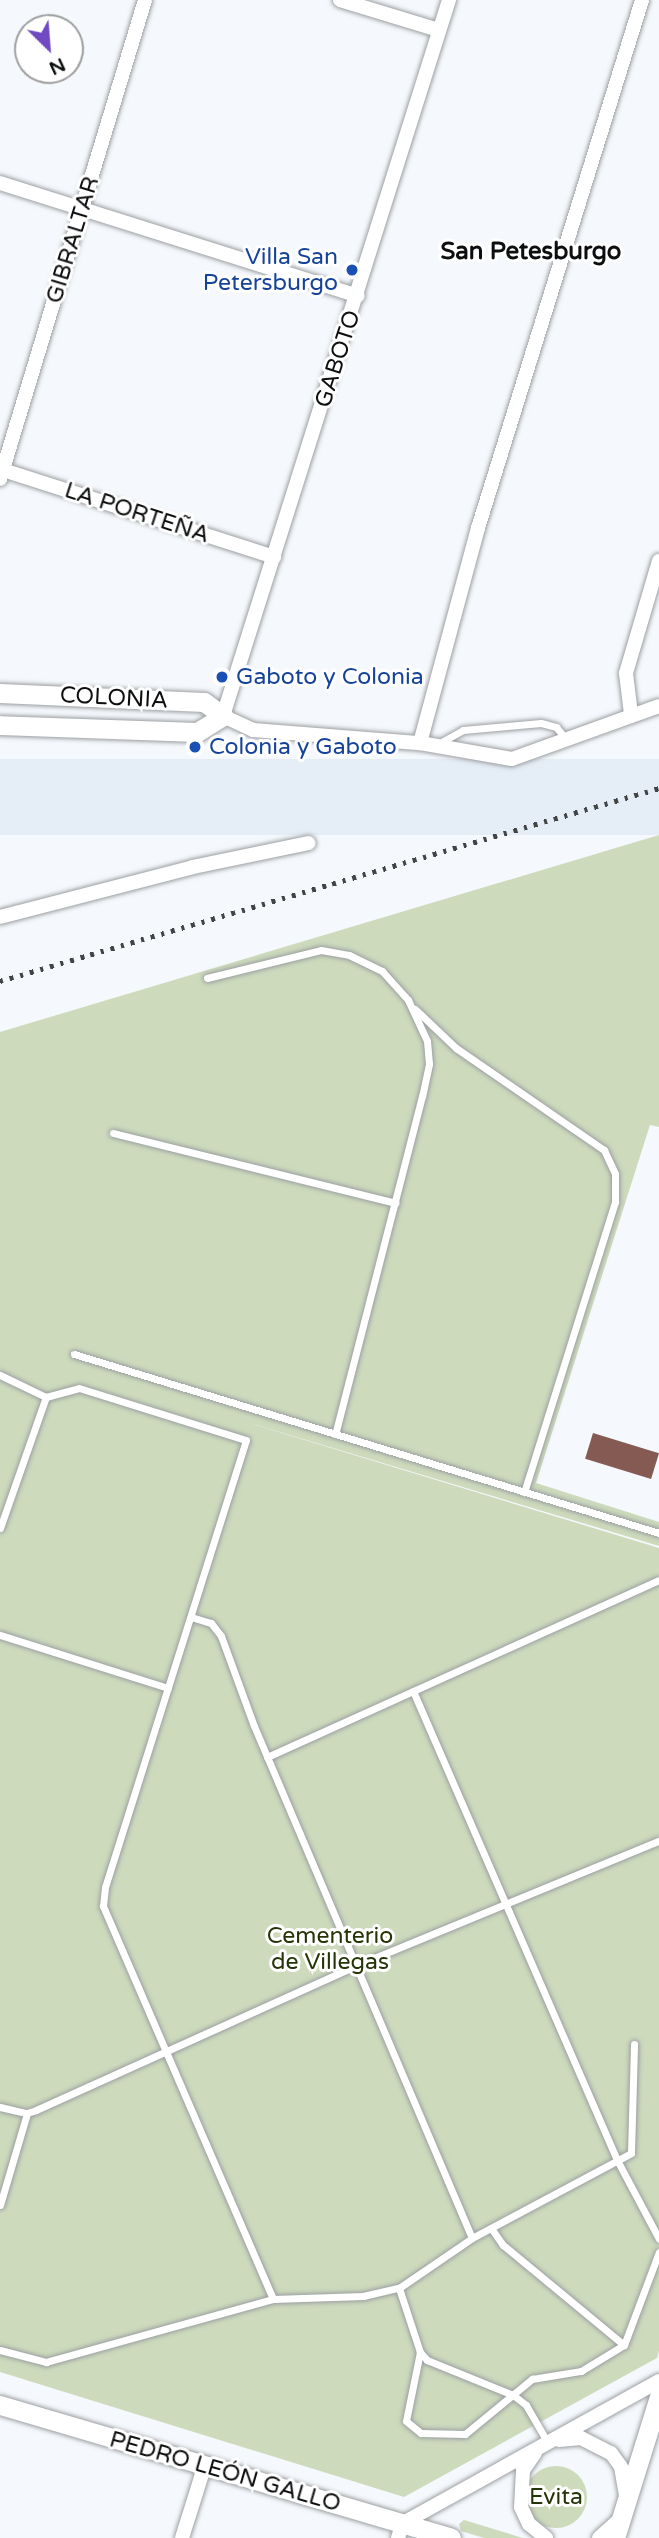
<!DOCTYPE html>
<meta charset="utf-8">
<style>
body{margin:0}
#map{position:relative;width:659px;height:2538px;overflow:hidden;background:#f5f8fc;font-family:"Varela Round",sans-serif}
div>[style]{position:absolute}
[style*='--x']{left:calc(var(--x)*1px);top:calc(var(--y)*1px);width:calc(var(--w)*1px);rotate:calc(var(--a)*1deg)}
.built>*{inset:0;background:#e5edf7;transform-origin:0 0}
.green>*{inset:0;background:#cddabc}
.round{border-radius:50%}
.building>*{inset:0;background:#845a53;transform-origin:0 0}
.roads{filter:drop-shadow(0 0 2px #9ca0a3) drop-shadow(0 0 2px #9ca0a3)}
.lane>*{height:7px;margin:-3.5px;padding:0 3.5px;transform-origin:3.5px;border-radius:3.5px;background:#fff}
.street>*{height:14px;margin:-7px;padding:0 7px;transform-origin:7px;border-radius:7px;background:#fff}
.secondary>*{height:19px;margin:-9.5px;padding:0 9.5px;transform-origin:9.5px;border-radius:9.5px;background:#fff}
.rail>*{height:5px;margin-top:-2.5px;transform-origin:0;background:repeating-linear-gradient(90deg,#424345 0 3.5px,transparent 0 10.5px)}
.dots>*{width:19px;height:19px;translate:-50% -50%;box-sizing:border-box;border:4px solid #fff;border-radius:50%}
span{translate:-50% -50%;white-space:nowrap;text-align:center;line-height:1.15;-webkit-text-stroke:6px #fff;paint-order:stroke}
.street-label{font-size:23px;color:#0d0e0f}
.transit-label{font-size:23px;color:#164399}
.right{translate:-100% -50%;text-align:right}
.left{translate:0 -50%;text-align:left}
.park-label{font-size:23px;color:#253406}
.neighbourhood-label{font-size:24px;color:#0d0e0f;font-weight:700}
.north{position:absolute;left:14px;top:14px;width:70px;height:70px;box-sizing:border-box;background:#fff;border:2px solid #9e9f9f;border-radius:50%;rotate:155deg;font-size:19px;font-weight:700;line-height:28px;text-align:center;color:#0d0e0f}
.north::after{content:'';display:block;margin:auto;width:24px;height:32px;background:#704ac3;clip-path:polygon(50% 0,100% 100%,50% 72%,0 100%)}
</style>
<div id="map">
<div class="built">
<div style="left:659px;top:759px;width:76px;height:686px;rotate:90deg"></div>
</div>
<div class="green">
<div style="clip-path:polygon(659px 835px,659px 1127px,650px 1125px,536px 1483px,659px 1522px,659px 1546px,233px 1418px,659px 1548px,659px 2351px,657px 2358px,404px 2497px,0 2372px,0 1032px)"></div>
<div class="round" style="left:525px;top:2466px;width:62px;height:62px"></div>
<div style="clip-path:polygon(464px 2520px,523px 2538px,484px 2538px,461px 2531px,459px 2524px)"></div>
</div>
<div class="building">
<div style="left:593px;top:1433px;width:69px;height:27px;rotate:17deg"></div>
</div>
<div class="roads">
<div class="lane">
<div style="--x:436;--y:745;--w:31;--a:-29"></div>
<div style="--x:463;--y:730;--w:78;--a:-5.1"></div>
<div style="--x:541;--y:723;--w:16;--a:15"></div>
<div style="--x:556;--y:727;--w:16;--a:50"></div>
<div style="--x:207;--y:978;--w:117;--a:-13.8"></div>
<div style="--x:321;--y:950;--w:28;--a:10"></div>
<div style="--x:349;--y:955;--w:37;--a:26"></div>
<div style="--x:382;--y:971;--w:39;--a:48"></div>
<div style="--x:408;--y:1000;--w:45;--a:65.1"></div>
<div style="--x:427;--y:1041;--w:23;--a:85"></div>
<div style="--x:429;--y:1064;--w:33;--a:102"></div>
<div style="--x:422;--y:1096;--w:349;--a:104.4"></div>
<div style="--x:415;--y:1009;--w:57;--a:43.6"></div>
<div style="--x:456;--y:1048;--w:180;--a:34.6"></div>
<div style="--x:604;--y:1150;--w:26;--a:65"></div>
<div style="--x:615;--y:1174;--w:28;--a:90"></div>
<div style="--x:615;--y:1202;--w:304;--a:107.4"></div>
<div style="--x:113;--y:1133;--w:291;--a:13.9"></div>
<div style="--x:74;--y:1354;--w:612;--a:17.01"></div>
<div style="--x:0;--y:1375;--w:51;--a:25.6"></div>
<div style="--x:46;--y:1397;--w:34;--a:-15"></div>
<div style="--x:79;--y:1388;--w:175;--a:17.3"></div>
<div style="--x:246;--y:1440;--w:469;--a:107.5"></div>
<div style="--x:105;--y:1887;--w:19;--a:96"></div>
<div style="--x:103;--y:1906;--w:428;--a:66.6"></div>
<div style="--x:273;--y:2299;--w:90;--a:-1.9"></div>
<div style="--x:363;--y:2296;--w:37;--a:-13"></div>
<div style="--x:0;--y:1528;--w:139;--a:-70.7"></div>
<div style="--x:191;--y:1617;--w:21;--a:17"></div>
<div style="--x:211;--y:1623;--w:16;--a:52"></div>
<div style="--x:221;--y:1636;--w:96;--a:69.9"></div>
<div style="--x:254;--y:1726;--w:556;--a:66.94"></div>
<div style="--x:0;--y:1635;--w:176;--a:17.5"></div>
<div style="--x:413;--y:1691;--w:511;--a:66.49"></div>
<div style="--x:617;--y:2160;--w:89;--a:62"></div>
<div style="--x:267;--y:1757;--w:430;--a:-24.3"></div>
<div style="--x:0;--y:2107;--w:28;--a:13"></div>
<div style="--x:27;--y:2113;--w:9;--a:-18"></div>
<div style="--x:36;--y:2110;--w:350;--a:-24.3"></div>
<div style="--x:355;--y:1966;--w:329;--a:-22.4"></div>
<div style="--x:0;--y:2205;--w:96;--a:-73.6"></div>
<div style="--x:491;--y:2228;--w:21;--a:55"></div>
<div style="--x:503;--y:2245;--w:157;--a:39.6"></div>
<div style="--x:0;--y:2350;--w:48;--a:14.6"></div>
<div style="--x:46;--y:2362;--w:236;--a:-15.5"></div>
<div style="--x:420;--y:2352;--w:70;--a:101.5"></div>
<div style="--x:406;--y:2421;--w:19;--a:39"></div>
<div style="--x:421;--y:2433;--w:44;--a:1.3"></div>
<div style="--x:465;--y:2434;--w:87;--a:-39.4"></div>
<div style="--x:532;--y:2379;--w:50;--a:-9.3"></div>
<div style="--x:581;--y:2371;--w:50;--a:-31.2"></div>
<div style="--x:624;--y:2345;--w:99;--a:-69.4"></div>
<div style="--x:548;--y:2443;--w:44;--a:-120.1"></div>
<div style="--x:526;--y:2405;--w:16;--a:-142"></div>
<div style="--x:513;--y:2395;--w:93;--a:-157.9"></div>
<div style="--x:427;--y:2360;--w:11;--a:-131"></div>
<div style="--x:420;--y:2352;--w:67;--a:-108.2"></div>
<div style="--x:399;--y:2288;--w:88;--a:-34.4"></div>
<div style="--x:472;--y:2238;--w:180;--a:-28.1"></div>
<div style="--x:631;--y:2153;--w:109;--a:-88.4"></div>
</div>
<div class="street">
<div style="--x:340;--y:0;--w:103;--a:16.9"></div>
<div style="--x:449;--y:0;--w:751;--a:107.52"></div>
<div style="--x:223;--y:716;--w:33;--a:25"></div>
<div style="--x:253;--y:730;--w:168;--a:4.5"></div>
<div style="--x:420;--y:743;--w:93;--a:9.9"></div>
<div style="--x:512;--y:759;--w:156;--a:-19.8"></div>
<div style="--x:0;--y:183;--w:375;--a:17.5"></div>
<div style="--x:0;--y:469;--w:288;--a:17.8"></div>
<div style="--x:0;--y:479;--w:500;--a:-73.16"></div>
<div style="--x:631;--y:714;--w:41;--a:-97"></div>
<div style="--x:626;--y:673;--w:117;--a:-73.6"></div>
<div style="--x:420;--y:743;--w:223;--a:-74.9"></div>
<div style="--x:478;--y:528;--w:553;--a:-72.74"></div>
<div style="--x:0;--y:917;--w:199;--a:-14.5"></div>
<div style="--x:193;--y:867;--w:118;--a:-11.7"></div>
<div style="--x:559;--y:2440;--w:22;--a:-5"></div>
<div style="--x:581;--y:2438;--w:34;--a:27"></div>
<div style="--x:611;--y:2453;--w:17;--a:54"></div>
<div style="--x:621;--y:2467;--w:28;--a:80"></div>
<div style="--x:535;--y:2453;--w:21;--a:125"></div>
<div style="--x:523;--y:2470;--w:37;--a:93"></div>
<div style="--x:521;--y:2507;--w:19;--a:65"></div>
<div style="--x:529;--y:2524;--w:22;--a:39"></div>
<div style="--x:182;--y:2538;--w:73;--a:-72.6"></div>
<div style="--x:398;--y:2538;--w:16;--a:-72"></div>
<div style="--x:403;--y:2523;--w:293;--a:-29"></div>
<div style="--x:599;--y:2538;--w:27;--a:-42"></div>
</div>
<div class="secondary">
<div style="--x:0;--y:693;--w:204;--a:2.5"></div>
<div style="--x:204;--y:702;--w:24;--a:36"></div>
<div style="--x:223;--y:716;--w:31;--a:148"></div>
<div style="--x:197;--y:732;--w:197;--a:-178"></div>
<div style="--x:0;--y:2405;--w:470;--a:16.4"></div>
<div style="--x:615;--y:2538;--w:148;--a:-72.7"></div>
</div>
</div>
<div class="rail">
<div style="--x:0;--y:981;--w:687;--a:-16.32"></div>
</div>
<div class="dots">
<div style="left:352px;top:270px;background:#1a4fb4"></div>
<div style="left:222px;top:677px;background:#1a4fb4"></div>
<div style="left:195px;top:747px;background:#1a4fb4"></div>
</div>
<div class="street-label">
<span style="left:73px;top:240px;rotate:-73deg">GIBRALTAR</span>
<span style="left:338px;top:359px;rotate:-72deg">GABOTO</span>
<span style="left:137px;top:513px;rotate:18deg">LA PORTEÑA</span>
<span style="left:114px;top:698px;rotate:3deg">COLONIA</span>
<span style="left:225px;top:2472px;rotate:16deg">PEDRO LEÓN GALLO</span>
</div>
<div class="transit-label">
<span class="right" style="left:338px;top:270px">Villa San<br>Petersburgo</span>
<span class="left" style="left:236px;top:677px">Gaboto y Colonia</span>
<span class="left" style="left:209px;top:747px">Colonia y Gaboto</span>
</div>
<div class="park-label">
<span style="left:330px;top:1949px">Cementerio<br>de Villegas</span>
<span style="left:556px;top:2497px">Evita</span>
</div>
<div class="neighbourhood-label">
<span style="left:531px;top:252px">San Petesburgo</span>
</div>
<div class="north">N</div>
</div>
